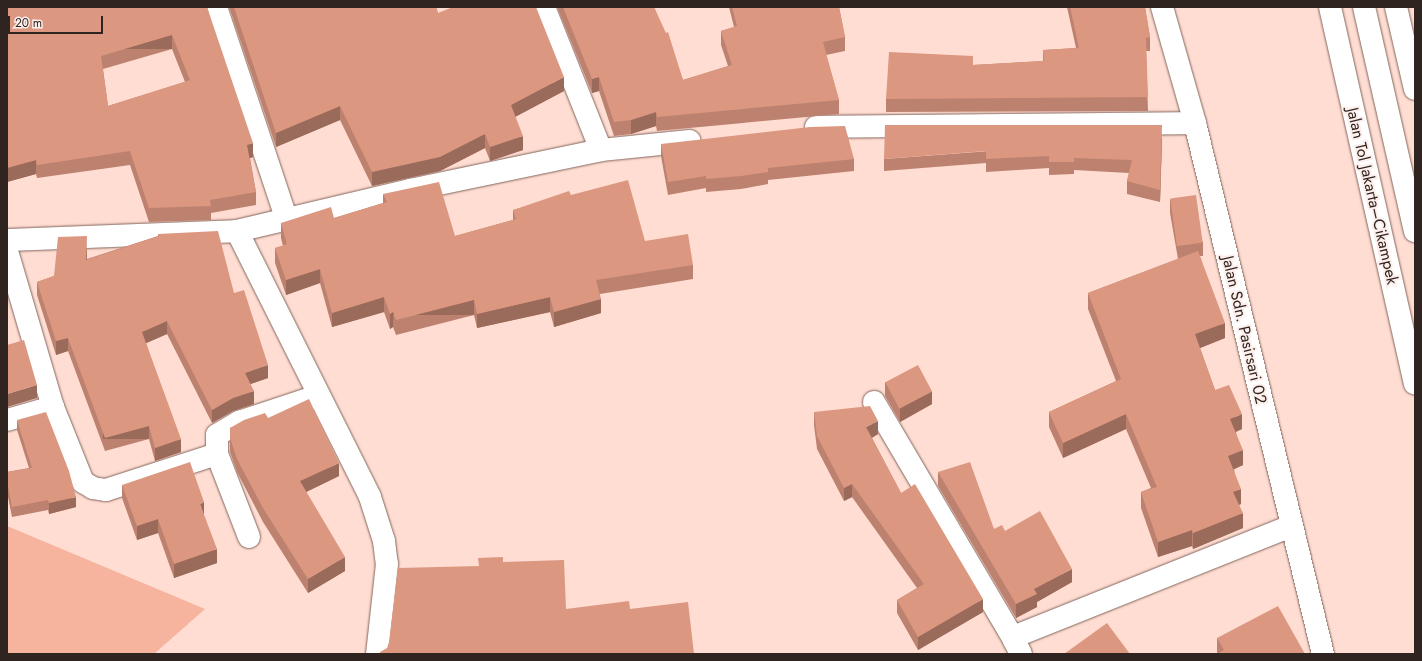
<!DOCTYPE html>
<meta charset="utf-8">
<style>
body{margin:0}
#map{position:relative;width:1422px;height:661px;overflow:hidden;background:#ffddd2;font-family:Jost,sans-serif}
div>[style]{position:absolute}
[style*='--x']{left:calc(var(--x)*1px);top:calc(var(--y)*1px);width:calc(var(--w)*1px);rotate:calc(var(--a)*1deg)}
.green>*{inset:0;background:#f6b39e}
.roads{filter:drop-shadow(0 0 1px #82655c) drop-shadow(0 0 1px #82655c)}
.street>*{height:22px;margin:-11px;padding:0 11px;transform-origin:11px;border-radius:11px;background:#fff}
.highway>*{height:22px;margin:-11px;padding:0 11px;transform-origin:11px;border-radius:11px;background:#fff}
.wall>*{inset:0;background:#bd826f}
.shaded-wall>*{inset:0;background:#9a6a5a;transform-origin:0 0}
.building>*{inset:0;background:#dc9781;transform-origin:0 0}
span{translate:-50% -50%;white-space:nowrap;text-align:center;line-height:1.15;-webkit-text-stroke:4px #fdefeb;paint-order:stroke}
.street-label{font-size:16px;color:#302420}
.frame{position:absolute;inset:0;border:8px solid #302420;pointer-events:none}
.scale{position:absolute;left:8px;top:16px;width:95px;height:18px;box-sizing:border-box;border:2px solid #302420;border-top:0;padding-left:5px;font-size:12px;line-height:14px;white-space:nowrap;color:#302420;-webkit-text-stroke:3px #fdefeb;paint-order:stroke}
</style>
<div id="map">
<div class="green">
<div style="clip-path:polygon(7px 526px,205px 609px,154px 654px,7px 654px)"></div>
</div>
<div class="roads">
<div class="street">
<div style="--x:216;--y:7;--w:225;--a:71.6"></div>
<div style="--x:544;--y:7;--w:154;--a:68.3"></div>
<div style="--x:1162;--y:7;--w:121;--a:74.1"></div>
<div style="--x:1195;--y:123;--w:546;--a:76.45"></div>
<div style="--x:816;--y:127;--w:379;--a:-0.6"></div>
<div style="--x:237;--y:231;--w:297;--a:63.4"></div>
<div style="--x:370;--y:497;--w:46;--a:72.3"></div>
<div style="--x:384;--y:541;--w:23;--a:83"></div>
<div style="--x:387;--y:564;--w:91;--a:96.3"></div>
<div style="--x:7;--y:240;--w:230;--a:-2.2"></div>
<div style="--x:237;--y:231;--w:178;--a:-13.3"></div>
<div style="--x:410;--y:190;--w:195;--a:-11.8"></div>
<div style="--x:601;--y:150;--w:89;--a:-5.8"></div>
<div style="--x:7;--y:251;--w:163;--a:73.6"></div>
<div style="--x:53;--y:407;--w:81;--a:68.2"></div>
<div style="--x:83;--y:482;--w:12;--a:31"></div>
<div style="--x:93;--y:488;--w:13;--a:9"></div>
<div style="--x:106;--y:490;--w:117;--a:-18"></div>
<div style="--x:217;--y:454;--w:89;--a:68.9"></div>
<div style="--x:874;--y:402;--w:276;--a:59.5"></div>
<div style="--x:7;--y:420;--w:48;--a:-15.8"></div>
<div style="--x:217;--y:454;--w:19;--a:-90"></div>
<div style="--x:217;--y:435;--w:26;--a:-31"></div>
<div style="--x:239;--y:422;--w:82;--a:-18.4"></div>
<div style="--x:1021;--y:654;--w:16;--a:-117"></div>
<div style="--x:1014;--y:640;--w:4;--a:-63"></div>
<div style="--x:1016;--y:636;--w:296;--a:-21.8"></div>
</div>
<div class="highway">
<div style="--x:1330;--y:7;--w:386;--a:77.3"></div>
<div style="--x:1364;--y:7;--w:230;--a:77.2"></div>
<div style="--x:1396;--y:7;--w:84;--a:77"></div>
</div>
</div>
<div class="wall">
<div style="clip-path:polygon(evenodd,7px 7px,207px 7px,253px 157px,250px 158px,256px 192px,256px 205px,211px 213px,211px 220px,149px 222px,130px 165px,37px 178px,36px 174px,7px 182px,7px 7px,172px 49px,185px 82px,108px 106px,103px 69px,172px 49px)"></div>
<div style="clip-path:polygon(229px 7px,436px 7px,438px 13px,564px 91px,515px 117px,523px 150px,490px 161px,485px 148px,440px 171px,372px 186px,340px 120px,276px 147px)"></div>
<div style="clip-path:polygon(557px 7px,654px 7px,683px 80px,728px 66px,721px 45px,721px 31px,734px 27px,729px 7px,839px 7px,845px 37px,845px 51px,826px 55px,839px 100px,839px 114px,657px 131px,656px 126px,631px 134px,614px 136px,599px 91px,592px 93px)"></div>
<div style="clip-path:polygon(1067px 7px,1145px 7px,1150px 37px,1150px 51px,1146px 51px,1148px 111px,886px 112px,886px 99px,973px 65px,1043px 61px,1043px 50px,1076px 48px)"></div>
<div style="clip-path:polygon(1162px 138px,1160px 202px,1127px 194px,1127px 181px,1129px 173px,1074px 170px,1074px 174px,1049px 175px,1049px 168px,986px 172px,986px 163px,884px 171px,884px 159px)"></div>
<div style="clip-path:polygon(661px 144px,854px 159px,854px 171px,768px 180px,768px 184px,741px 189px,706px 192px,706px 188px,668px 195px,661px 156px)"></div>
<div style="clip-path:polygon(383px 194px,455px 236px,513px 220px,513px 210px,571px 195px,645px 241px,693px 265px,693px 279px,600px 294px,601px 313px,554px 327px,550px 312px,477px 328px,474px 315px,396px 335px,393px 327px,390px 329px,384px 312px,332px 327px,320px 283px,286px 295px,275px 263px,275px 248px,283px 246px,281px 238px,281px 223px,334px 218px,383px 203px)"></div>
<div style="clip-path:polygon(1170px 199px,1203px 242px,1203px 256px,1200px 256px,1225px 338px,1200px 348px,1215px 390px,1242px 429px,1236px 432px,1243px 465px,1234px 469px,1241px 504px,1239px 505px,1243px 528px,1193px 549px,1192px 546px,1158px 557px,1141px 508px,1141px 492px,1151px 488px,1126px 429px,1063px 458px,1049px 427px,1049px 412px,1116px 381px,1088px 309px,1088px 293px,1178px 259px,1170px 213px)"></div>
<div style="clip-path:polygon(158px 234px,234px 293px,268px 378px,250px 384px,254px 404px,233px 411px,212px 423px,167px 334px,146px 343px,181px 452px,155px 461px,149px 439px,105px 451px,68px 351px,56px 355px,37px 295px,37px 282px,54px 276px,87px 249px,87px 259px,158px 236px)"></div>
<div style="clip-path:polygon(885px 382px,932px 404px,900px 422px,885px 396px)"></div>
<div style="clip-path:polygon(814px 412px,878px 434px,872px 438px,901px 493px,983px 612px,918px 650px,897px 613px,897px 600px,917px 588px,852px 497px,844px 501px,817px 449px,814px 425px)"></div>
<div style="clip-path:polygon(268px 418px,339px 476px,306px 492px,345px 571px,308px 593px,263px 522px,237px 472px,230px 452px,230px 428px)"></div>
<div style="clip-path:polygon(17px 420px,76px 507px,49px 514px,48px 510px,12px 517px,7px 492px,7px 472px,29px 468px,17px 430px)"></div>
<div style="clip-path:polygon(938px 472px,994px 529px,1005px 531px,1072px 582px,1037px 602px,1037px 607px,1016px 618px,938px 486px)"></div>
<div style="clip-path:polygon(122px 485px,204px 516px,217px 563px,174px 578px,158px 533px,137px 540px,122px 498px)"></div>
<div style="clip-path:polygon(1217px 638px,1305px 654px,1218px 654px,1217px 652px)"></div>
</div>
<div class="shaded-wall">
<div style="left:172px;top:35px;width:14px;height:74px;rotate:90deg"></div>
<div style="clip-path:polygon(564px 77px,564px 91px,511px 119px,511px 105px)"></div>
<div style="clip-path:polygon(599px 77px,599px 91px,592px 93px,592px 79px)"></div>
<div style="clip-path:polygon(340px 106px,340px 120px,276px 147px,276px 133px)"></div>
<div style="clip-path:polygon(656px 112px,656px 126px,631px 134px,631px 120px)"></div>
<div style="clip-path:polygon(1162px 125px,1162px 138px,1160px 202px,1160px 190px)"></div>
<div style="clip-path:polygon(485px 134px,485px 148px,440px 171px,372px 186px,372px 172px)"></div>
<div style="clip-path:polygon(523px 136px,523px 150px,490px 161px,490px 147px)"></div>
<div style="clip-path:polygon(253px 143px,253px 157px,247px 159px,247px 145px)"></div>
<div style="clip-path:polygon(36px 160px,36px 174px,7px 182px,7px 168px)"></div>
<div style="clip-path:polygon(87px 236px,87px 249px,86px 273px,86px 260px)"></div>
<div style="clip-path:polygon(320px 269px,320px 283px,286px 295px,286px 280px)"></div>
<div style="clip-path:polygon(384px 297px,384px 312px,332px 327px,332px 313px)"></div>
<div style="clip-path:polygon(550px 297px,550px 312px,477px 328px,477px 314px)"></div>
<div style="clip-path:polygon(601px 299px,601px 313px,554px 327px,554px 312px)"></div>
<div style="left:474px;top:300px;width:15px;height:81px;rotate:90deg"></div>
<div style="clip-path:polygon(393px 312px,393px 327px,390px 329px,390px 314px)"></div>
<div style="clip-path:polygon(167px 321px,167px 334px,142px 345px,142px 332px)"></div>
<div style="clip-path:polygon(1225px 323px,1225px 338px,1195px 350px,1195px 334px)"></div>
<div style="clip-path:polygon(68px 338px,68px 351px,56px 355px,56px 341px)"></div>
<div style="clip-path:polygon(268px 365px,268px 378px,245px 386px,245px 373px)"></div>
<div style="clip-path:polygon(37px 385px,37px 398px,7px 407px,7px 394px)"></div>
<div style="clip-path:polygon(254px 391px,254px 404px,233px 411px,212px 423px,212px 410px,233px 398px)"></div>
<div style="clip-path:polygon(932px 391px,932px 404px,900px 422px,900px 408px)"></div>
<div style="clip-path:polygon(1126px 414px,1126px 429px,1063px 458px,1063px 443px)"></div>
<div style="clip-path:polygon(1242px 414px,1242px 429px,1230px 434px,1230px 419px)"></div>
<div style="clip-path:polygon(878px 421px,878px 434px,866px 441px,866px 427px)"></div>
<div style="left:149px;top:426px;width:13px;height:46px;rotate:90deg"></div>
<div style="clip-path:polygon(181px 439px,181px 452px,155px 461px,155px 448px)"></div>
<div style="clip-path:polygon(1243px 450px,1243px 465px,1228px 472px,1228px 456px)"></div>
<div style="clip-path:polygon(339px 463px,339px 476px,300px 495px,300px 481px)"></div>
<div style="clip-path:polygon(852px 484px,852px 497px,844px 501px,844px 488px)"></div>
<div style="clip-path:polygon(1241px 489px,1241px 504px,1233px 507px,1233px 492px)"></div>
<div style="clip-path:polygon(76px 497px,76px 507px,49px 514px,49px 503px)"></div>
<div style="clip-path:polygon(204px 502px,204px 516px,200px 504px)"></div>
<div style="clip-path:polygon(1243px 513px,1243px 528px,1193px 549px,1193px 533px)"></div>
<div style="clip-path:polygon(158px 519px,158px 533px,137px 540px,137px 526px)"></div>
<div style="clip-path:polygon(1192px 530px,1192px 546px,1158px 557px,1158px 542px)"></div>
<div style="clip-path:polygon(217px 549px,217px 563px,174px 578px,174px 564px)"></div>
<div style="clip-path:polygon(345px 557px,345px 571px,308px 593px,308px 579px)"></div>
<div style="clip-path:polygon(1072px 569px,1072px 582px,1037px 602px,1037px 607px,1016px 618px,1016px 604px,1034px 589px)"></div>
<div style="clip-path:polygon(983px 599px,983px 612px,918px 650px,918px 637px)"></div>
</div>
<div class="building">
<div style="clip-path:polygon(evenodd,7px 7px,207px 7px,253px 143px,247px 145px,256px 192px,210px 200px,211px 206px,149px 208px,130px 151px,37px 165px,36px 160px,7px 168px,7px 7px,172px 35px,190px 80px,108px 106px,101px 56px,172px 35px)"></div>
<div style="clip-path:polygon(234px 7px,436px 7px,438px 13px,453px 7px,536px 7px,564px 77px,511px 105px,523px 136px,490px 147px,485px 134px,440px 157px,372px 172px,340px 106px,276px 133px)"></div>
<div style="clip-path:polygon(563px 7px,654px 7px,666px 33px,668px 32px,683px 80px,732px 65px,721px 31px,737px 26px,732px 7px,839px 7px,845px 37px,823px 42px,839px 100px,657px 117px,656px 112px,631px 120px,614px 122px,599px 77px,592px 79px)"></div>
<div style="clip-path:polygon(1070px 7px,1145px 7px,1150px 37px,1146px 38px,1148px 97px,886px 99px,889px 52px,973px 56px,973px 65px,1044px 61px,1043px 50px,1079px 48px)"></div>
<div style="clip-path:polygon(885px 125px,1162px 125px,1160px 190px,1127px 181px,1132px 160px,1074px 158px,1074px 162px,1049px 162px,1049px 156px,986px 159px,986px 151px,884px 159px)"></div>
<div style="clip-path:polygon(845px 126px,854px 159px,768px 168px,768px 172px,741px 176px,706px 179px,706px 176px,668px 182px,661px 144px,810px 127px)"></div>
<div style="clip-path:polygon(628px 180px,645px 241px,688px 234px,693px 265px,596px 280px,601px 299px,554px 312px,550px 297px,477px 314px,474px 300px,396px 320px,393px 312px,390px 314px,384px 297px,332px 313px,320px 269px,286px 280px,275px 248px,287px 244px,281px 223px,331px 207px,334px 218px,387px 202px,383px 194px,439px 182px,455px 236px,516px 219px,513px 210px,569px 191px,571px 195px)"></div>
<div style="left:1196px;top:195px;width:48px;height:26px;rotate:82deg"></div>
<div style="clip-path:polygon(218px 231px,234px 293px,244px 290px,268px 365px,245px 373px,254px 391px,233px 398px,212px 410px,167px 321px,142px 332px,181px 439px,155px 448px,149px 426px,105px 438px,68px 338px,56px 341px,37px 282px,54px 276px,58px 237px,87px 236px,86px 260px,159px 236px,158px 234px)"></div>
<div style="clip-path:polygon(1198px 251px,1225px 323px,1195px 334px,1215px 390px,1229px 385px,1242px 414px,1230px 419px,1243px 450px,1228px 456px,1241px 489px,1233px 492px,1243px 513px,1193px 533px,1192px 530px,1158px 542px,1141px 492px,1157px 487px,1126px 414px,1063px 443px,1049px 412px,1121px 379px,1088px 293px)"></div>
<div style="clip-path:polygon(24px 340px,37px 385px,7px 394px,7px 345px)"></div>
<div style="left:918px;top:365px;width:30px;height:37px;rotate:62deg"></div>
<div style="clip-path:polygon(309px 399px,339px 463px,300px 481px,345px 557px,308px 579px,263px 508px,237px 459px,230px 438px,230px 428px,244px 420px,265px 413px,268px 418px)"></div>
<div style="clip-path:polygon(870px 406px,878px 421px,866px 427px,901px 493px,915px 484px,983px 599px,918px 637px,897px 600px,924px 584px,852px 484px,844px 488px,817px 436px,814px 412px)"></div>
<div style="clip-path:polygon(46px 412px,69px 471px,76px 497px,49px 503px,48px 500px,12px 507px,7px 482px,7px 472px,32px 468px,17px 420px)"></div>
<div style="clip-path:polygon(190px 462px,204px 502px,200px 504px,217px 549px,174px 564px,158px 519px,137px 526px,122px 485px)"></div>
<div style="clip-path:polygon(970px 462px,994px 529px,1002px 525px,1005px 531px,1040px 511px,1072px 569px,1034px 589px,1037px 594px,1016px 604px,938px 472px)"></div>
<div style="clip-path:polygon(503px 557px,503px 562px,564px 560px,566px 609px,629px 601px,630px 609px,688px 602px,694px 654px,380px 654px,380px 652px,387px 648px,389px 642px,398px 568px,479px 566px,478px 558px)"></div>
<div style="clip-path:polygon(1278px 606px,1305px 654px,1217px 654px,1224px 650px,1217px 638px)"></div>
<div style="clip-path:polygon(1107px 623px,1130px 654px,1064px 654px)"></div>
</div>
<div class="street-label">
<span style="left:1372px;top:196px;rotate:77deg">Jalan Tol Jakarta–Cikampek</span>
<span style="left:1244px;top:330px;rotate:77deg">Jalan Sdn. Pasirsari 02</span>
</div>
<div class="frame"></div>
<div class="scale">20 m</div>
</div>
